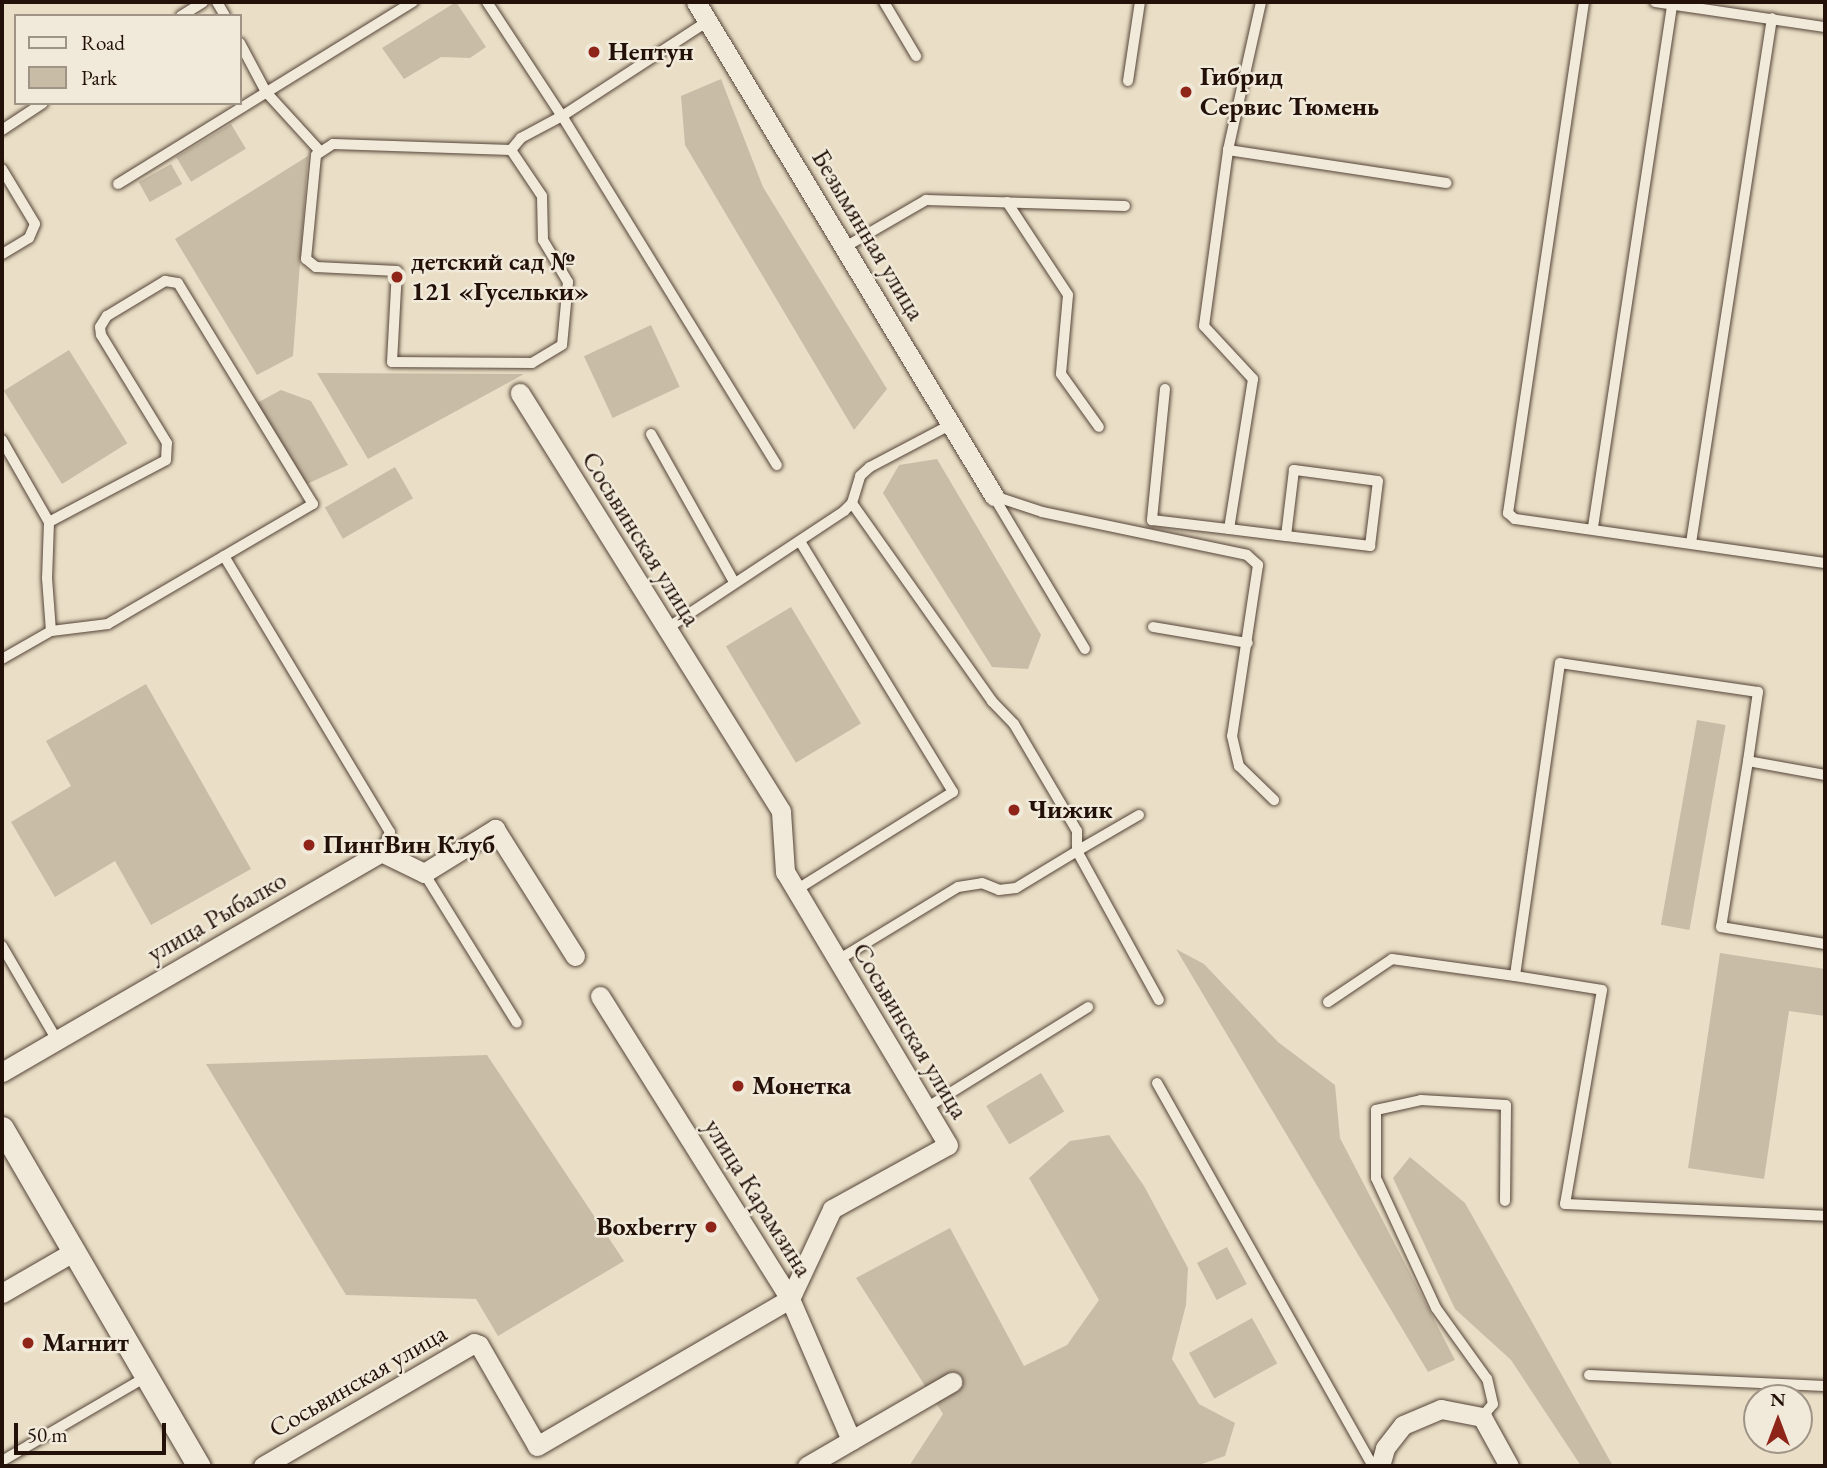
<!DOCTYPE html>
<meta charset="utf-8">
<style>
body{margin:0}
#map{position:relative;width:1827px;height:1468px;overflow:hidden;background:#eadfc6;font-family:"EB Garamond",serif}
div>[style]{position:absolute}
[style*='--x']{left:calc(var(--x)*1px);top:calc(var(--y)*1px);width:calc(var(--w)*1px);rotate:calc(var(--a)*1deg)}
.green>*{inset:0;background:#c8bca6;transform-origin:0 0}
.roads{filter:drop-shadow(0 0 2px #554438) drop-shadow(0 0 2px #554438)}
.service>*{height:10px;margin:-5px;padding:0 5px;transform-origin:5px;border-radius:5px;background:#f1eada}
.minor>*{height:19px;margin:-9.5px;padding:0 9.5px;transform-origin:9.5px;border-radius:9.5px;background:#f1eada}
.tertiary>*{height:23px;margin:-11.5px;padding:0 11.5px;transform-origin:11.5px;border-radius:11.5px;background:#f1eada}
.dots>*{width:19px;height:19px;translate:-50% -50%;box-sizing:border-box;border:4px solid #f1eada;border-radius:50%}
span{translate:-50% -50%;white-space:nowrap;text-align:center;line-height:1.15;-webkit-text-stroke:5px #f1eada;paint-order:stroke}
.poi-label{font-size:26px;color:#231109;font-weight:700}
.left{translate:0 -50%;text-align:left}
.right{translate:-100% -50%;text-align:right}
.street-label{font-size:26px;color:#231109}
.frame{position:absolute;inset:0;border:4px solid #231109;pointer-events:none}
.legend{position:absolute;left:14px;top:14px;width:228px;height:91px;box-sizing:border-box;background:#f1eada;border:2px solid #9f9386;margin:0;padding:9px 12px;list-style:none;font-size:21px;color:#231109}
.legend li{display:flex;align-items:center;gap:14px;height:35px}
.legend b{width:35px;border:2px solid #9f9386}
.north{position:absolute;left:1743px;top:1384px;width:70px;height:70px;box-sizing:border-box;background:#f1eada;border:2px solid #9f9386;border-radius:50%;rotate:0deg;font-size:19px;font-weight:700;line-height:28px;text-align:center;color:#231109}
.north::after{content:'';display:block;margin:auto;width:24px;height:32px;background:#8f2418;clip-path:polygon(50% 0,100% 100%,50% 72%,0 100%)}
.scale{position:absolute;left:14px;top:1423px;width:152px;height:32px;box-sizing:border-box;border:4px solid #231109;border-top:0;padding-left:9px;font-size:21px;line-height:24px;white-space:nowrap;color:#231109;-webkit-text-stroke:5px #f1eada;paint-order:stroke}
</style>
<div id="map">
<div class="green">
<div style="clip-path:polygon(456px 2px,486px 47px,470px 58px,441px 57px,404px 79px,382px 48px)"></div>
<div style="clip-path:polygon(721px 79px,763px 187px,887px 389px,854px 430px,685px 145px,681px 96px)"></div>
<div style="left:231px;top:124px;width:29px;height:64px;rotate:59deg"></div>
<div style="clip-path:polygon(308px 156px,293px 356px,257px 375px,175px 239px)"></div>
<div style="left:171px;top:164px;width:23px;height:37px;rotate:61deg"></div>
<div style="left:651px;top:325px;width:68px;height:74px;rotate:65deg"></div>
<div style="left:69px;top:350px;width:110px;height:77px;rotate:58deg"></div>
<div style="clip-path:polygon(317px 373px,524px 374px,368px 459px)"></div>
<div style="clip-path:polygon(281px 390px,311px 401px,348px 465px,307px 484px,257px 403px)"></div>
<div style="clip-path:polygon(937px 459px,1041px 635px,1028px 669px,992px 667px,883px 493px,899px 465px)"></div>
<div style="left:395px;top:467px;width:36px;height:81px;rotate:60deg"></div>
<div style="left:791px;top:607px;width:136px;height:76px;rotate:59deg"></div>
<div style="clip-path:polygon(146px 684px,251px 869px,151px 925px,115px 861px,55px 897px,11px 822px,71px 786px,46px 741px)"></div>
<div style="left:1697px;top:720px;width:29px;height:208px;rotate:10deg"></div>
<div style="clip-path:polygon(1176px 949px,1204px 964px,1278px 1042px,1335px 1085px,1340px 1138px,1455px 1360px,1428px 1372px)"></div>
<div style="clip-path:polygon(1720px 953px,1825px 969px,1825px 1016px,1789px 1011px,1764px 1179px,1688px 1168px)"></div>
<div style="clip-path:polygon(487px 1055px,624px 1261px,498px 1336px,476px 1299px,346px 1295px,206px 1064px)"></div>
<div style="left:1041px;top:1073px;width:45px;height:64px;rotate:59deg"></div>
<div style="clip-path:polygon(1109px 1135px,1144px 1186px,1188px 1268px,1186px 1305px,1172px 1359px,1199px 1404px,1235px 1423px,1225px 1456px,1196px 1466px,909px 1466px,943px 1414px,856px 1278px,950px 1228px,1024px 1366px,1067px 1345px,1099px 1300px,1029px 1178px,1070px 1141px)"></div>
<div style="clip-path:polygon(1410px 1157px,1465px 1203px,1613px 1466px,1581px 1466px,1511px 1360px,1455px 1309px,1393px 1178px)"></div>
<div style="left:1227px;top:1247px;width:42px;height:34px;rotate:62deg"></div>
<div style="left:1252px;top:1318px;width:52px;height:72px;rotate:61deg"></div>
</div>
<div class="roads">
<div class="service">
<div style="--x:217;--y:2;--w:16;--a:60"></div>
<div style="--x:487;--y:2;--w:136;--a:56.7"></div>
<div style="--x:562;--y:116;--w:47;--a:151.8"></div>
<div style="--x:521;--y:138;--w:16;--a:130"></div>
<div style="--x:884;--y:2;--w:63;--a:59.3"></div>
<div style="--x:1584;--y:2;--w:517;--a:98.46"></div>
<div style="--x:1508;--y:513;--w:9;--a:41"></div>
<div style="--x:1515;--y:519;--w:313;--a:8.1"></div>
<div style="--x:1655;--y:2;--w:172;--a:8.4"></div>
<div style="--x:181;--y:16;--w:26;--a:-32"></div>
<div style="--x:708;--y:21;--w:174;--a:146.9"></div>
<div style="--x:562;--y:116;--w:410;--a:58.4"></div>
<div style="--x:240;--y:43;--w:55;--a:62"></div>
<div style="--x:266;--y:92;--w:77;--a:47.6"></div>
<div style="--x:1128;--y:81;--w:80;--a:-81.4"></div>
<div style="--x:2;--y:130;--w:49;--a:-33.4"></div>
<div style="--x:333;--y:144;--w:178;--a:1.9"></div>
<div style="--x:511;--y:150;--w:55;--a:56"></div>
<div style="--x:542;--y:196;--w:44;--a:88.7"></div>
<div style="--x:543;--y:240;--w:49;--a:59.2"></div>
<div style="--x:568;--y:282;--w:63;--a:95.4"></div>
<div style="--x:562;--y:345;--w:35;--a:149"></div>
<div style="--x:532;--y:363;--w:140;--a:-179.6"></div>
<div style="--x:392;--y:362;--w:91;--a:-86.9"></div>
<div style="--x:397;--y:271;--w:81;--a:-177.2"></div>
<div style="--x:316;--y:267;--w:13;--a:-141"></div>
<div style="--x:306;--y:259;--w:104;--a:-84.5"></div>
<div style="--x:316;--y:155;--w:20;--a:-33"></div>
<div style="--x:1228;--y:150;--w:221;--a:8.6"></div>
<div style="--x:2;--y:169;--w:64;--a:59"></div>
<div style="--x:35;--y:224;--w:15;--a:113"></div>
<div style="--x:29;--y:238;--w:31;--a:149"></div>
<div style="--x:118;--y:184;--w:347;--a:-31.7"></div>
<div style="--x:1007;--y:202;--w:111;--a:56.7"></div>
<div style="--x:1068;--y:295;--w:79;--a:95.1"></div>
<div style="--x:1061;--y:374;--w:65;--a:54.4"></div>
<div style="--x:845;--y:247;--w:94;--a:-30.1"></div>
<div style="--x:926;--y:200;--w:199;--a:1.7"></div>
<div style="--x:1165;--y:389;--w:132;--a:95.7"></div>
<div style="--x:1152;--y:520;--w:78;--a:6.7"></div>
<div style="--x:1229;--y:529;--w:152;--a:-80.9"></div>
<div style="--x:1253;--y:379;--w:72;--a:-132.8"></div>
<div style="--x:1204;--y:326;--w:178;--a:-82.2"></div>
<div style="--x:1228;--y:150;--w:152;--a:-77.4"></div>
<div style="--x:651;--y:434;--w:170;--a:60.7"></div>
<div style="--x:2;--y:440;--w:95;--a:60.2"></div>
<div style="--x:49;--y:522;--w:56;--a:92"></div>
<div style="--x:47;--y:578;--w:53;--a:85.7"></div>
<div style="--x:51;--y:631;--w:56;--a:150.3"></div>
<div style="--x:994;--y:496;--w:51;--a:18.4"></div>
<div style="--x:1042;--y:512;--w:209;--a:11.8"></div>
<div style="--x:1247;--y:555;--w:15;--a:42"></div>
<div style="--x:1258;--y:565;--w:173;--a:98.6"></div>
<div style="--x:1232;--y:736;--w:31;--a:77"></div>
<div style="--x:1239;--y:766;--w:49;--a:44.2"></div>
<div style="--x:994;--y:497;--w:177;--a:59.1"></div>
<div style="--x:49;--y:522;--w:132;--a:-27.9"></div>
<div style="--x:166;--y:460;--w:17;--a:-87"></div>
<div style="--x:167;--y:443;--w:127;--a:-121.4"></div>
<div style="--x:101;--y:335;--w:8;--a:-97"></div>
<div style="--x:100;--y:327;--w:13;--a:-58"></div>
<div style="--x:107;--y:316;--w:68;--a:-31.1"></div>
<div style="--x:165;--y:281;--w:13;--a:9"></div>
<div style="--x:178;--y:283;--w:259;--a:58.6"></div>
<div style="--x:313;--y:504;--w:238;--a:149.7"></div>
<div style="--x:108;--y:624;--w:57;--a:173"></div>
<div style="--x:1593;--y:527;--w:527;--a:-81.38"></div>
<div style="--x:1229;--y:529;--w:57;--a:7"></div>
<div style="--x:1286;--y:536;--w:85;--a:6.8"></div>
<div style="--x:1370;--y:546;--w:65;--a:-83"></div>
<div style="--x:1378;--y:481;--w:85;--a:-172.5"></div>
<div style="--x:1294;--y:470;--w:66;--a:96.9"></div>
<div style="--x:1691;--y:543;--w:531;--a:-81.23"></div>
<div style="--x:224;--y:556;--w:322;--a:59"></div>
<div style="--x:390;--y:832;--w:22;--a:114"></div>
<div style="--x:1153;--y:627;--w:96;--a:9.6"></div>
<div style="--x:666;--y:629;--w:214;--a:-33.5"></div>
<div style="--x:844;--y:511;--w:11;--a:-45"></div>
<div style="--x:852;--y:503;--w:28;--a:-73"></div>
<div style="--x:860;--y:476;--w:13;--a:-42"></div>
<div style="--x:870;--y:467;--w:93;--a:-27.7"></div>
<div style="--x:1748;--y:761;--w:70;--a:-81.8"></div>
<div style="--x:1758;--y:692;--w:200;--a:-171.7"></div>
<div style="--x:1560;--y:663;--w:316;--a:98.2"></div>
<div style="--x:1515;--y:976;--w:88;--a:9.1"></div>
<div style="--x:1602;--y:990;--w:217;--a:99.8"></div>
<div style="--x:1565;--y:1204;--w:260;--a:2.6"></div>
<div style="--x:1825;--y:775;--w:78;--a:-169.7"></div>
<div style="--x:1748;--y:761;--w:168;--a:99.2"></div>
<div style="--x:1721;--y:927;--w:105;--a:9.3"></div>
<div style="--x:1139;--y:815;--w:72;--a:149.9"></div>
<div style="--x:1077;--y:851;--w:170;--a:61.2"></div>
<div style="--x:424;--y:873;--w:176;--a:58.2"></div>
<div style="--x:796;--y:890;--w:185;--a:-32"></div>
<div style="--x:953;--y:792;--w:294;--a:-121.4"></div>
<div style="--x:2;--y:946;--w:109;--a:59.7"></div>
<div style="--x:838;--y:960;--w:140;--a:-31.3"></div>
<div style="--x:958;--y:887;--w:24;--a:-9"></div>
<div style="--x:982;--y:883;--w:18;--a:22"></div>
<div style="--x:999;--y:890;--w:17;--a:-7"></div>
<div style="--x:1016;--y:888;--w:71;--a:-31.2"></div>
<div style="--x:1077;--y:851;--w:20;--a:-90"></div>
<div style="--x:1077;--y:831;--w:124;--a:-120.5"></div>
<div style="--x:1014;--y:724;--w:32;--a:-134"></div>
<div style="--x:992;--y:701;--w:242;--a:-125.3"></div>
<div style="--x:1328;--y:1002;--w:77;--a:-33.9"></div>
<div style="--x:1392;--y:959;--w:124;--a:7.9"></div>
<div style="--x:1157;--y:1083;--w:440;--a:60.6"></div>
<div style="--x:926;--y:1108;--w:191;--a:-31.9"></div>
<div style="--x:1589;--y:1375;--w:236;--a:2.7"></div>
<div style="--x:1482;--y:1417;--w:17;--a:-50"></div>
<div style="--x:1493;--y:1404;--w:26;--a:-103"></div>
<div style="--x:1487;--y:1379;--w:87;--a:-125.7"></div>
<div style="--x:1436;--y:1308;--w:143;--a:-114.8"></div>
<div style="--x:1376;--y:1178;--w:68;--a:-90"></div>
<div style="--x:1376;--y:1110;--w:46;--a:-12.5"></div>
<div style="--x:1421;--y:1100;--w:85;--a:3.4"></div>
<div style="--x:1506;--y:1105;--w:96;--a:90.6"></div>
<div style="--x:2;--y:1461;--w:167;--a:-30.3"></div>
</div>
<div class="minor">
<div style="--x:696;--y:2;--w:577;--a:58.9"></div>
<div style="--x:600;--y:996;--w:358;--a:57.9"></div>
<div style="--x:790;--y:1299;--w:154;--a:66.6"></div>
<div style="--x:2;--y:1072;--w:438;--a:-30.1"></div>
<div style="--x:381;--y:852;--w:48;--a:26"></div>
<div style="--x:424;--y:873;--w:84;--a:-31.8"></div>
<div style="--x:495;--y:829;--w:150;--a:57.8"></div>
<div style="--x:2;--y:1293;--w:82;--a:-30"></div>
<div style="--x:263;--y:1466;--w:244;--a:-30.2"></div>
<div style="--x:474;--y:1343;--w:5;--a:22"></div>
<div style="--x:479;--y:1345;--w:116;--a:60.1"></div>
<div style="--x:537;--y:1446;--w:293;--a:-30.2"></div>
<div style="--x:790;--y:1299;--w:99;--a:-65"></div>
<div style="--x:832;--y:1209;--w:132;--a:-28.9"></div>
<div style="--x:948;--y:1145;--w:318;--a:-120.8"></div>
<div style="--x:785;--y:872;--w:61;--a:-93.8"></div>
<div style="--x:781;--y:811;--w:493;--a:-122"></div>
<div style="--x:807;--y:1466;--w:168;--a:-30.1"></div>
<div style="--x:1380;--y:1466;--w:19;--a:-74"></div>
<div style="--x:1385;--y:1448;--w:29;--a:-52"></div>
<div style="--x:1403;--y:1425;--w:41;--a:-22.8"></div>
<div style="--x:1441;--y:1409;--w:42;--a:11"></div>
<div style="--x:1482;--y:1417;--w:56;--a:61.1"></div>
</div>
<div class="tertiary">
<div style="--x:2;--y:1128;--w:391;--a:59.8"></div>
</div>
</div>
<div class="dots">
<div style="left:594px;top:52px;background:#8f2418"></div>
<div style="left:1186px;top:92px;background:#8f2418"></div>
<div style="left:397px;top:277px;background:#8f2418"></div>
<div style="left:1014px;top:810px;background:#8f2418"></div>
<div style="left:309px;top:845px;background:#8f2418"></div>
<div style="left:738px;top:1086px;background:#8f2418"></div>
<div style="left:711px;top:1227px;background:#8f2418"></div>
<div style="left:28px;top:1343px;background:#8f2418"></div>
</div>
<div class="poi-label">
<span class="left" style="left:608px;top:52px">Нептун</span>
<span class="left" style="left:1200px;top:92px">Гибрид<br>Сервис Тюмень</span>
<span class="left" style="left:411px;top:277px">детский сад №<br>121 «Гусельки»</span>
<span class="left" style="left:1028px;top:810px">Чижик</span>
<span class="left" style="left:323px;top:845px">ПингВин Клуб</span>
<span class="left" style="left:752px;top:1086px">Монетка</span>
<span class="right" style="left:697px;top:1227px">Boxberry</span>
<span class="left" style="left:42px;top:1343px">Магнит</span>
</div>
<div class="street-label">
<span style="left:868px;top:235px;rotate:59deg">Безымянная улица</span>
<span style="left:641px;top:539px;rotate:58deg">Сосьвинская улица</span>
<span style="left:217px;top:917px;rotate:-30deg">улица Рыбалко</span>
<span style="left:910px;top:1031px;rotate:59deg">Сосьвинская улица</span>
<span style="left:758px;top:1198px;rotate:58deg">улица Карамзина</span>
<span style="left:358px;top:1381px;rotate:-30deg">Сосьвинская улица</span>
</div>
<div class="frame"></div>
<ul class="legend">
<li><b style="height:9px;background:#f1eada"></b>Road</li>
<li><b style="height:19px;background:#c8bca6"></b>Park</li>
</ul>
<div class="north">N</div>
<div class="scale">50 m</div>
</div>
